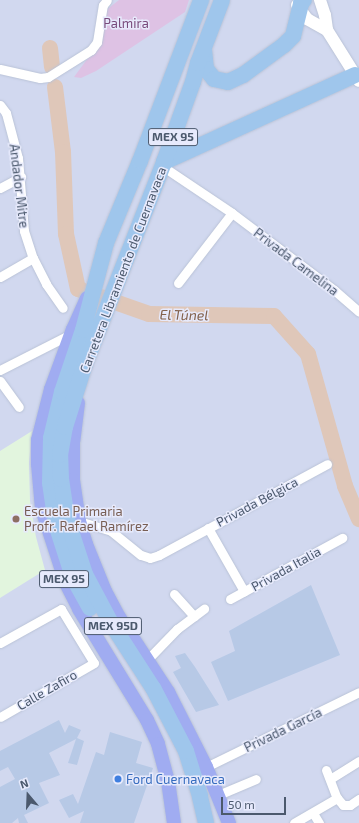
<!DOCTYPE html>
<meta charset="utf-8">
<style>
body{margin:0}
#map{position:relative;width:359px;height:823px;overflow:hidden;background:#e1e5f9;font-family:"Exo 2",sans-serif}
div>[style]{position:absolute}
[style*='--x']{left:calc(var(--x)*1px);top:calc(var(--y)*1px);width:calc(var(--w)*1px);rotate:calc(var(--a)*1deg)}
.residential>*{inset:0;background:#d1d8ef;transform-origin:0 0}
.education>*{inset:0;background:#e2f5de}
.green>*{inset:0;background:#dec2e4}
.river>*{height:16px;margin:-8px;padding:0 8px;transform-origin:8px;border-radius:8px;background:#dfc7b9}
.building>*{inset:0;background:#b7c9e6}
.roads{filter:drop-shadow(0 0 1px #bac3d7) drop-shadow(0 0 1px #bac3d7)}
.street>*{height:9px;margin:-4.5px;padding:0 4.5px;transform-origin:4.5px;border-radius:4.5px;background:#fff}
.secondary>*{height:12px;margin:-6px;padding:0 6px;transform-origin:6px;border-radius:6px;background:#fff}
.primary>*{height:14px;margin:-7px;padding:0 7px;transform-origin:7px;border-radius:7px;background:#a0acf1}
.highway>*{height:16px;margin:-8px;padding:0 8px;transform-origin:8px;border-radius:8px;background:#9fc6ec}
.dots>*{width:11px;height:11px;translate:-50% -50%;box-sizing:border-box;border:2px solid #e7eafc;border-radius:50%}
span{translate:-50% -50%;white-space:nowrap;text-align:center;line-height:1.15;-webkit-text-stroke:3px #e7eafc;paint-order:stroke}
.shield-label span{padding:1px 3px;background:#e7eafc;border:1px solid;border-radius:3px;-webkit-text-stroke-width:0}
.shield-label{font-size:12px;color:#4b596d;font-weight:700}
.park-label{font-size:13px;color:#794b7c}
.street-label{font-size:13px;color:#4b596d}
.education-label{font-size:13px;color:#785e54}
.left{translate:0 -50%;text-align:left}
.shop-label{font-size:13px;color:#366cbe}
.water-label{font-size:14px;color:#84624c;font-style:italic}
.north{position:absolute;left:8px;top:775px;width:40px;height:40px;-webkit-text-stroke:3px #e7eafc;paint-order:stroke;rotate:341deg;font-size:11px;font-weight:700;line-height:16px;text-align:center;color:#4b596d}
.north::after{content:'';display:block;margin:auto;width:14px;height:18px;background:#4b596d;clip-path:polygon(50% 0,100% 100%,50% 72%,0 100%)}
.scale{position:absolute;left:221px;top:797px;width:65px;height:18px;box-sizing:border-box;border:2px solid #4b596d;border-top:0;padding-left:5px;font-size:12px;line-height:14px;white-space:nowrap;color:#4b596d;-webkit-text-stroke:3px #e7eafc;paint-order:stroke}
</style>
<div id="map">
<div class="residential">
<div style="left:0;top:0;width:359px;height:823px"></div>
</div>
<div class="education">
<div style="clip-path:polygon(32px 431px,29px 462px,30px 501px,36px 537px,45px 570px,0 598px,0 451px)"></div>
</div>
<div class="green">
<div style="clip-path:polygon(119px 0,189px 0,185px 12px,96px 71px,81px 78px,74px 77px,99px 43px,105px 11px)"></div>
</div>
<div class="river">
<div style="--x:50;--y:48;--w:19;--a:84"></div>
<div style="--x:55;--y:87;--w:65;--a:83"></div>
<div style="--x:63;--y:152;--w:82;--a:87.9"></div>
<div style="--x:66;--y:234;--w:56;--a:77.7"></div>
<div style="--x:78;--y:289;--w:75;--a:19.4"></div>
<div style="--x:149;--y:314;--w:125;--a:0.9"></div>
<div style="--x:274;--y:316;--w:51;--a:48.2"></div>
<div style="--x:308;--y:354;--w:137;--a:74.3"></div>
<div style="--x:345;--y:486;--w:36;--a:67"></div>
</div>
<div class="building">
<div style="clip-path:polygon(311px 585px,340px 655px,228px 701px,211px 662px,235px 651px,229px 631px)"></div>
<div style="clip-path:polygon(185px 653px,195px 667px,219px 705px,196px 712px,173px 672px,181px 668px,175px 656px)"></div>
<div style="clip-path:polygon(59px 720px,65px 733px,69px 725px,81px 730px,77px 738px,84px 741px,77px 765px,68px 763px,76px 739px,49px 753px,60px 775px,39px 783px,49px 803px,24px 815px,28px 823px,19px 823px,18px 818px,12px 823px,0 823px,0 787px,15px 779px,8px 767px,0 771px,0 751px)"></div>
<div style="clip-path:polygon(110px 732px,142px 742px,136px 763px,153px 768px,134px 823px,80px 823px,84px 811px,69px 818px,59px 800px,73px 794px,78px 804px,96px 752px,104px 755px)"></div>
</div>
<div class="roads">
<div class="street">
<div style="--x:0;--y:69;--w:41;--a:12.7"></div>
<div style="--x:40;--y:78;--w:8;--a:-7"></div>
<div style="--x:48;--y:77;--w:51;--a:-32.1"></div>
<div style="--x:91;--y:50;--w:10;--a:-53"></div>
<div style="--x:97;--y:42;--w:37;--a:-81"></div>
<div style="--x:103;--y:5;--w:6;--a:-51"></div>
<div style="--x:0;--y:105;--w:10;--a:53"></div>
<div style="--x:6;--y:113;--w:47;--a:75.1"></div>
<div style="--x:18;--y:158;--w:73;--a:85.3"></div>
<div style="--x:24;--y:231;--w:28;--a:72"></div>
<div style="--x:33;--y:258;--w:29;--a:63"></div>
<div style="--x:46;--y:284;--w:29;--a:55"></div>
<div style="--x:162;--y:166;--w:84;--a:33.9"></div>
<div style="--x:232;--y:213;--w:128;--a:37"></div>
<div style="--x:334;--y:290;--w:33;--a:41"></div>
<div style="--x:0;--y:188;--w:24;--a:-28"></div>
<div style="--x:0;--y:277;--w:38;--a:-30"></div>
<div style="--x:178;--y:283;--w:88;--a:-52.4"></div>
<div style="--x:0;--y:370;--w:80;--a:-26.9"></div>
<div style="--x:0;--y:381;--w:32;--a:54"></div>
<div style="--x:79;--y:521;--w:34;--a:17"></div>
<div style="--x:111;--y:531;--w:38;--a:39"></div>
<div style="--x:141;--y:555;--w:9;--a:18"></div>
<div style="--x:150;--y:558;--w:9;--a:-18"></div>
<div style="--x:159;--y:555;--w:191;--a:-28.4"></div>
<div style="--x:208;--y:528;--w:73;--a:60.3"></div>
<div style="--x:174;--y:594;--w:30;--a:48"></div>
<div style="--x:230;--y:599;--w:128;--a:-28.6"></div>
<div style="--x:0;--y:643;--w:70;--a:-29.1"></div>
<div style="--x:61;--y:609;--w:63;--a:58.6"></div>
<div style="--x:94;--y:663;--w:108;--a:150.1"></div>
<div style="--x:146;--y:661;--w:45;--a:-45.9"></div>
<div style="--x:177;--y:629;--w:34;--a:-37"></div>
<div style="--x:206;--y:767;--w:170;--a:-26.1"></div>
<div style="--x:326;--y:770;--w:30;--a:69"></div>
<div style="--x:337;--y:798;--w:9;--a:49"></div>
<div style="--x:343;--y:805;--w:7;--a:0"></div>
<div style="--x:350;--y:805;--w:11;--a:-34"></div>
<div style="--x:330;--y:779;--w:34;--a:-32"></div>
<div style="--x:218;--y:795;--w:41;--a:-22.8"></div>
<div style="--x:313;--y:813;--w:12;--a:59"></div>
<div style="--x:294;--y:823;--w:50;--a:-30.2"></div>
</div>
<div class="secondary">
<div style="--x:320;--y:0;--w:16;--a:72"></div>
<div style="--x:325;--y:15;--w:15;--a:82"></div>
<div style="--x:327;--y:30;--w:60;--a:57.9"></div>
<div style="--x:297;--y:5;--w:17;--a:54"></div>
<div style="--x:307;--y:19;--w:23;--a:29"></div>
</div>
<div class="primary">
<div style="--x:87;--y:298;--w:34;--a:114"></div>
<div style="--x:73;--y:329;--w:64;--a:110.1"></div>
<div style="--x:51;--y:389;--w:53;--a:104.3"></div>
<div style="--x:38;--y:440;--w:24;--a:90"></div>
<div style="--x:38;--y:464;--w:45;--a:84.9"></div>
<div style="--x:42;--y:509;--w:78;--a:72"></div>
<div style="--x:66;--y:583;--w:29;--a:63"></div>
<div style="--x:79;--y:609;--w:130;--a:58.5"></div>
<div style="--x:147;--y:720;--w:26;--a:65"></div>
<div style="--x:158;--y:744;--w:38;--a:75"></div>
<div style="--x:168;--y:781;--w:42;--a:81.9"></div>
<div style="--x:78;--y:403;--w:38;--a:97"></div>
<div style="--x:73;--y:441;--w:39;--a:90"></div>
<div style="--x:73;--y:480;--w:41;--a:81.7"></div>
<div style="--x:79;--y:521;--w:24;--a:73"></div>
<div style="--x:86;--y:544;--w:51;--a:68"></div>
<div style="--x:105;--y:591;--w:30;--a:62"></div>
<div style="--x:119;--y:617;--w:90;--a:56.8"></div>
<div style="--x:168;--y:692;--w:84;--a:63.1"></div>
<div style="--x:206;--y:767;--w:61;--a:67.7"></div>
</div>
<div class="highway">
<div style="--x:204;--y:50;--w:19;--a:84"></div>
<div style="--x:206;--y:69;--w:13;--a:51"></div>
<div style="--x:214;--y:79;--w:14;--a:12"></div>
<div style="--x:228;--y:82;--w:17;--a:-25"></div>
<div style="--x:243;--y:75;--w:51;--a:-36.2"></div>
<div style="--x:284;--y:45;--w:13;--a:-45"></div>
<div style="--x:293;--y:36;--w:34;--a:-76"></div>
<div style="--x:301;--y:3;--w:4;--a:-45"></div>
<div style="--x:164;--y:162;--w:210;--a:-24.5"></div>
<div style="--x:90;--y:608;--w:35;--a:-119"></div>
<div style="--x:73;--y:577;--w:56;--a:-107.8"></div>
<div style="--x:56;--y:524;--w:41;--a:-98.3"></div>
<div style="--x:50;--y:483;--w:45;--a:-88.7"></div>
<div style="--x:51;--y:438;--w:47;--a:-76.6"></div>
<div style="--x:62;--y:392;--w:65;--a:-71.3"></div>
<div style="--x:83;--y:330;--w:90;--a:-75.2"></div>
<div style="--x:106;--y:243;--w:89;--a:-67.5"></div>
<div style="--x:140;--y:161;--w:172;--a:-69.2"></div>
<div style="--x:206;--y:823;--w:28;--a:-103"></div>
<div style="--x:200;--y:796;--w:47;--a:-107.3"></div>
<div style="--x:186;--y:751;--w:71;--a:-117.6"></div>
<div style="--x:153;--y:688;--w:77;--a:-122.9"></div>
<div style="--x:111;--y:623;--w:55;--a:-118"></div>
<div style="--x:85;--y:574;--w:58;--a:-108.1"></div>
<div style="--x:67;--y:519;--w:40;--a:-98.5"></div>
<div style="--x:61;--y:479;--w:24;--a:-92"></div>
<div style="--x:60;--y:455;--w:28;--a:-80"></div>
<div style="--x:65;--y:427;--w:66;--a:-72.4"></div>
<div style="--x:85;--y:364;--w:217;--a:-68.6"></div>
<div style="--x:164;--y:162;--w:85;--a:-70.1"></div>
<div style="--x:193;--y:82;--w:20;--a:-75"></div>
<div style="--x:198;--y:63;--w:67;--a:-69.1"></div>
</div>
</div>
<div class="dots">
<div style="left:16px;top:519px;background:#8d6e63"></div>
<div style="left:118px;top:779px;background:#3f7fe0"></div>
</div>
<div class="shield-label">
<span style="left:173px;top:137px">MEX 95</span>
<span style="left:64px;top:579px">MEX 95</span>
<span style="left:113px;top:626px">MEX 95D</span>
</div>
<div class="park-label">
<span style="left:126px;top:23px">Palmira</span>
</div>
<div class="street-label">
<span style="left:19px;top:186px;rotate:83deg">Andador Mitre</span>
<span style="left:296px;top:262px;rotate:37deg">Privada Camelina</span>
<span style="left:123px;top:270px;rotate:-69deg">Carretera Libramiento de Cuernavaca</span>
<span style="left:257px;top:502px;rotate:-28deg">Privada Bélgica</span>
<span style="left:286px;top:569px;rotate:-29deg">Privada Italia</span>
<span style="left:47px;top:690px;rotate:-30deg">Calle Zafiro</span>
<span style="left:283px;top:730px;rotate:-26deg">Privada García</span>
</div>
<div class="education-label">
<span class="left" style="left:24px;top:519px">Escuela Primaria<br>Profr. Rafael Ramírez</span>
</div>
<div class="shop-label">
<span class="left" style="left:126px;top:779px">Ford Cuernavaca</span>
</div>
<div class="water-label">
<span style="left:184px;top:315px;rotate:1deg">El Túnel</span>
</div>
<div class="north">N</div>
<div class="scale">50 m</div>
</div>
